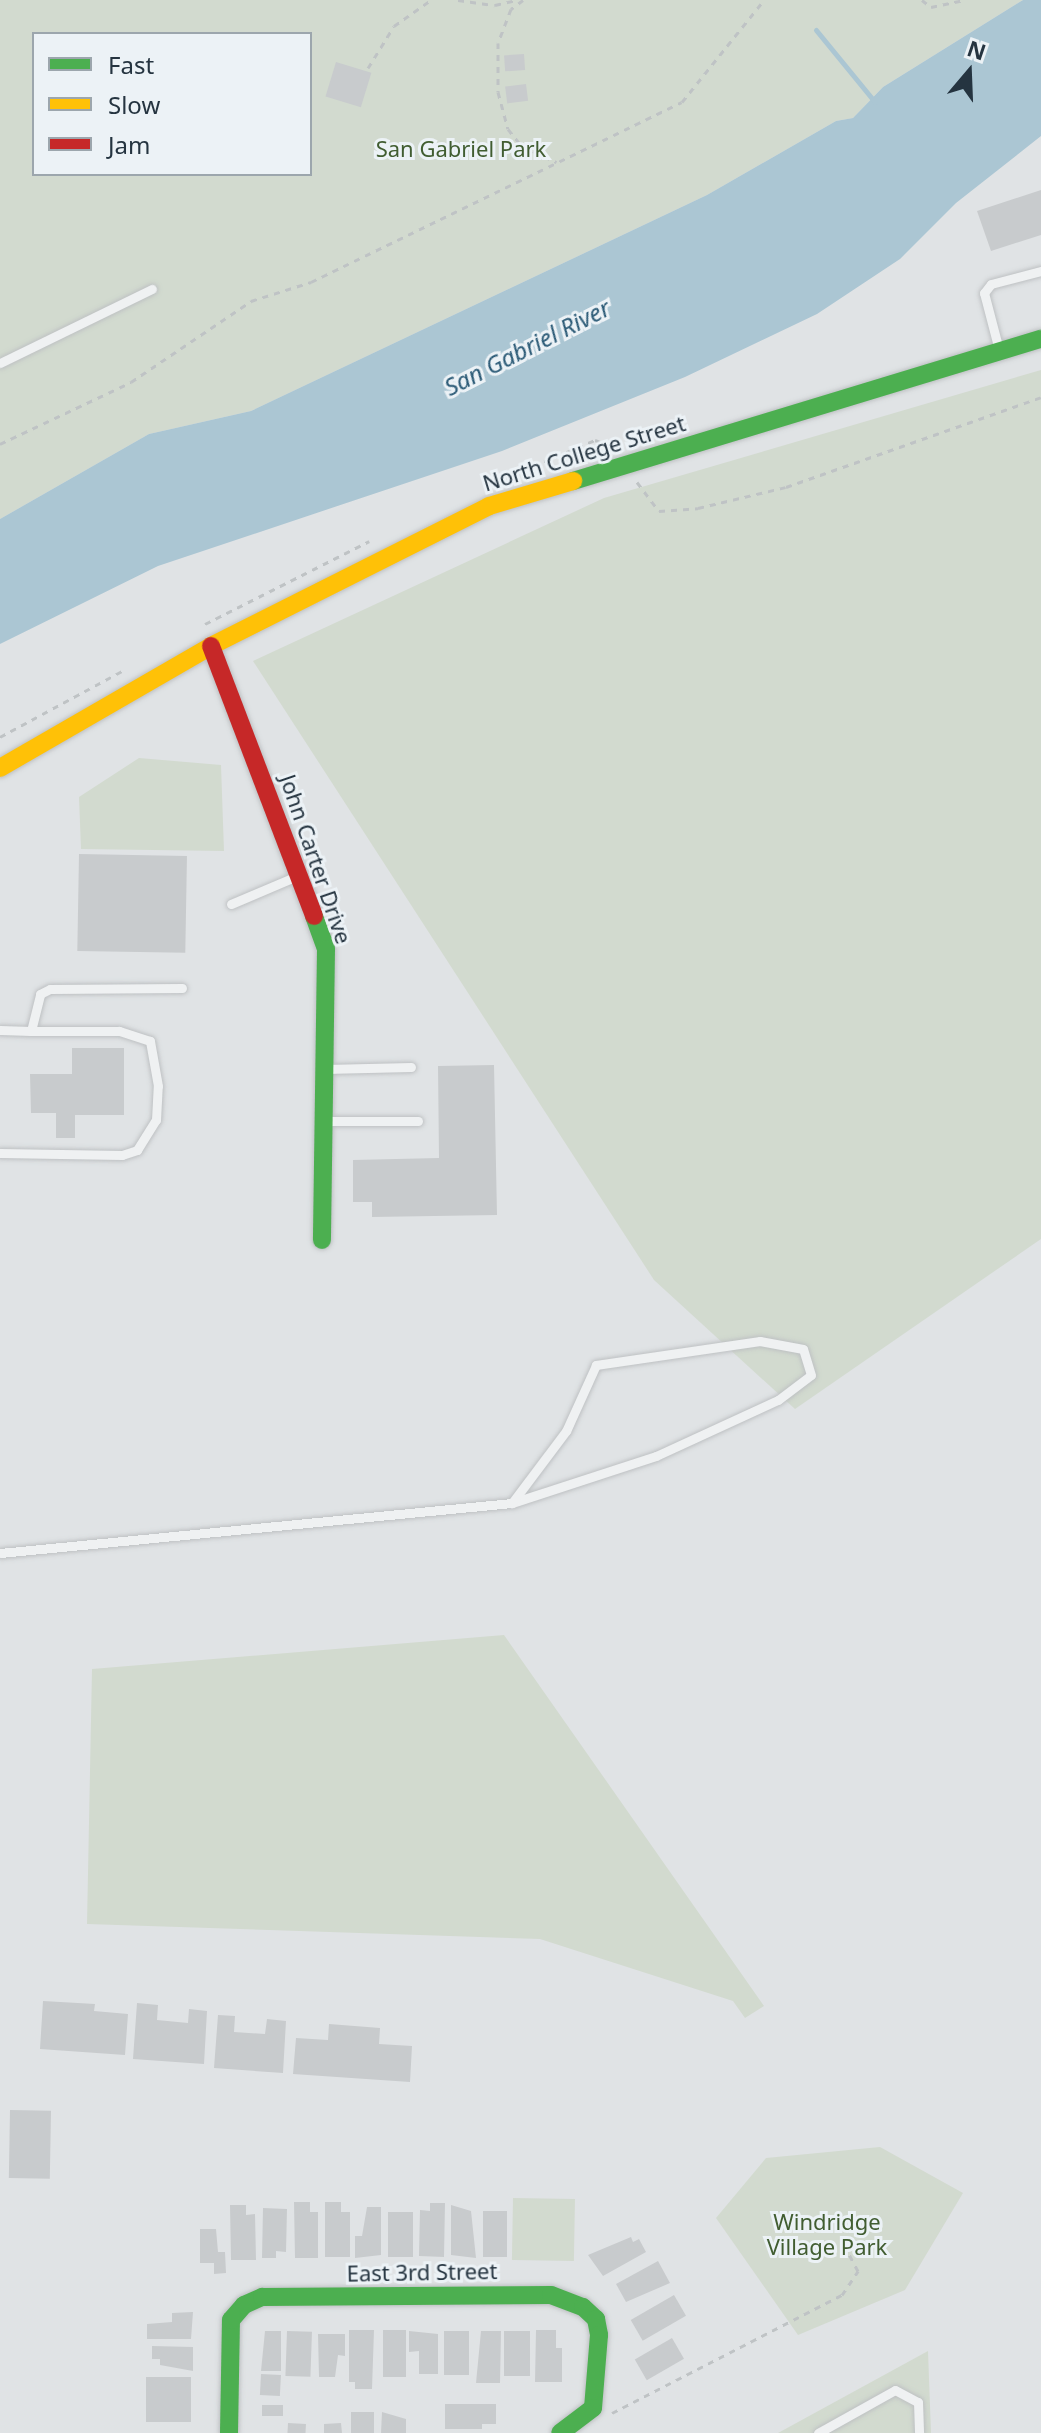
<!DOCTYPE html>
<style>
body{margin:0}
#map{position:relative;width:1041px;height:2433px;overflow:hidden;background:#e0e3e5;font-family:"Noto Sans",sans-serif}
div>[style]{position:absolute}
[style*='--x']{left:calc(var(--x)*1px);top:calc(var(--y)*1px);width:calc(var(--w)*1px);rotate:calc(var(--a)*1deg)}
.green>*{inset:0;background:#d2dacf;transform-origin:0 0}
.water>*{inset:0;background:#abc6d3}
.stream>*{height:5px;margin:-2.5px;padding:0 2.5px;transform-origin:2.5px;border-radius:2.5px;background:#abc6d3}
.building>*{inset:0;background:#c8cbcd;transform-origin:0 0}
.path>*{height:3px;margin-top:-1.5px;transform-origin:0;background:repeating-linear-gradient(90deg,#bfc3c5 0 6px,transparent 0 12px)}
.roads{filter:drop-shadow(0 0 2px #bec1c3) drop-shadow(0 0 2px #bec1c3)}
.lane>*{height:9px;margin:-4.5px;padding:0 4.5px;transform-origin:4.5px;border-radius:4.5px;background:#eff1f2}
.fast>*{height:18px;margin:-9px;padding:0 9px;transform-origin:9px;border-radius:9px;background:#4caf50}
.slow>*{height:18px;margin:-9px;padding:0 9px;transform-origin:9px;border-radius:9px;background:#ffc107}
.jam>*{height:18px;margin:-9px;padding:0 9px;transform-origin:9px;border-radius:9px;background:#c62828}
span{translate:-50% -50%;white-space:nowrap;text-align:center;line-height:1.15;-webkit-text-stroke:6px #ecf2f6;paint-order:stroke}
.park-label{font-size:22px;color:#415d31}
.street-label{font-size:22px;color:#253440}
.water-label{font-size:24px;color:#2c5b77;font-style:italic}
.legend{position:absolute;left:32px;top:32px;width:280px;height:144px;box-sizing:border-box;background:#ecf2f6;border:2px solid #9ca6ad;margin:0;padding:10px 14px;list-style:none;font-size:24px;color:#253440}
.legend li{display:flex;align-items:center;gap:16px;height:40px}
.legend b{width:40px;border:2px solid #9ca6ad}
.north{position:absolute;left:929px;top:32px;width:80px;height:80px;-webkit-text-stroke:6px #ecf2f6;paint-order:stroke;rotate:19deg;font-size:22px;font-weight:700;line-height:32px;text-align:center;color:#253440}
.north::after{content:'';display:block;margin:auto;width:28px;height:36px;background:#253440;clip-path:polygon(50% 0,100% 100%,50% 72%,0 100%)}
</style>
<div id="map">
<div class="green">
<div style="clip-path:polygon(evenodd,0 0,1023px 0,883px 87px,853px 118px,836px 121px,707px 195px,251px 411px,149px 434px,0 519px,0 0,34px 34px,310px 34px,310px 174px,34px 174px,34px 34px)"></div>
<div style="clip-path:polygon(1041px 370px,1041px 1239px,795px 1409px,654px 1280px,253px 661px,604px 498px)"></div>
<div style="clip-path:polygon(139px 758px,221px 765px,224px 851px,81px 849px,79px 797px)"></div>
<div style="clip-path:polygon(504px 1635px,764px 2006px,745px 2018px,733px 2001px,540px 1939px,87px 1924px,92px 1669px)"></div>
<div style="clip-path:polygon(880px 2147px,963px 2193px,905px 2290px,798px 2335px,716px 2218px,766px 2158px)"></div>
<div style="left:513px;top:2198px;width:62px;height:62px;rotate:1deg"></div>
<div style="clip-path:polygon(928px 2351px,931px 2433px,778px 2433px)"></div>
</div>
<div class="water">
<div style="clip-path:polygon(1023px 0,1041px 0,1041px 136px,956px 203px,900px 259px,817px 314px,685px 377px,502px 451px,158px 566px,0 644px,0 519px,149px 434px,251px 411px,707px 195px,836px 121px,853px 118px,883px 87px)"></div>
</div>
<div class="stream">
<div style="--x:816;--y:30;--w:93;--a:50.7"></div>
</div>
<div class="building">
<div style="left:524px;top:54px;width:16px;height:20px;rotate:86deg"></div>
<div style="left:336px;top:62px;width:37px;height:36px;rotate:17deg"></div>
<div style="left:526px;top:84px;width:17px;height:21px;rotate:83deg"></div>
<div style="clip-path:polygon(1041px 190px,1041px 235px,991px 251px,977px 211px)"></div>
<div style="left:79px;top:854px;width:108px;height:97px;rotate:1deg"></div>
<div style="clip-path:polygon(72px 1048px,124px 1048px,124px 1115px,75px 1115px,75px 1138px,56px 1138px,56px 1113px,31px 1113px,30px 1074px,72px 1074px)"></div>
<div style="clip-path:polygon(494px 1065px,497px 1215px,372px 1217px,372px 1202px,353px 1202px,353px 1160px,439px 1158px,438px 1066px)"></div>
<div style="clip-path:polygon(43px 2001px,95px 2004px,94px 2011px,128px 2014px,125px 2055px,40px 2049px)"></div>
<div style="clip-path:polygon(137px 2003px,158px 2005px,157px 2020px,188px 2023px,189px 2009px,207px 2011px,204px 2064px,133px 2059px)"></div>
<div style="clip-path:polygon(218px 2015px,235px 2016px,234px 2032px,265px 2034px,267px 2019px,286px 2021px,283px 2073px,214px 2068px)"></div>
<div style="clip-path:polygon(329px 2024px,380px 2028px,379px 2044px,412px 2046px,410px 2082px,293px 2074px,296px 2038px,328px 2040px)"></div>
<div style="left:10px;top:2110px;width:41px;height:68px;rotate:1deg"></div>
<div style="clip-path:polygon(294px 2202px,310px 2202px,310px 2212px,318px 2212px,318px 2258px,295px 2258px)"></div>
<div style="clip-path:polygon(325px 2202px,341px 2202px,341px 2212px,350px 2212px,350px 2257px,325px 2257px)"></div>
<div style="clip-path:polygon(430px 2203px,445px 2203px,444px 2257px,419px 2256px,420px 2210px,430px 2211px)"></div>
<div style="clip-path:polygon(230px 2205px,246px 2205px,246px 2215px,255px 2214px,256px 2260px,231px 2260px)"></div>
<div style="clip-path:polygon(451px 2205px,471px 2211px,476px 2258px,451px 2255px)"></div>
<div style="clip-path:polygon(367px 2207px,381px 2207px,381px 2255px,355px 2258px,355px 2236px,362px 2236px)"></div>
<div style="clip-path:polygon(263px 2208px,287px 2209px,286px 2252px,276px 2251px,276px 2258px,262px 2258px)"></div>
<div style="left:483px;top:2211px;width:24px;height:46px"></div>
<div style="left:388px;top:2212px;width:25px;height:45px"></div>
<div style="clip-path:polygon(200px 2229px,216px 2229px,218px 2252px,225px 2252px,226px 2273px,214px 2274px,214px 2263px,200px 2263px)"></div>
<div style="clip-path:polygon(631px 2237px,633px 2242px,639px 2239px,646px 2252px,603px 2276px,588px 2255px)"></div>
<div style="clip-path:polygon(658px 2261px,670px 2283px,626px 2302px,616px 2284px)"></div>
<div style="left:674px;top:2295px;width:24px;height:50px;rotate:60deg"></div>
<div style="clip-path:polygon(193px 2312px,191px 2339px,147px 2339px,147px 2324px,172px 2322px,172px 2313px)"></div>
<div style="clip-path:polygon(349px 2330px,374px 2330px,372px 2389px,355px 2389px,355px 2382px,349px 2382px)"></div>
<div style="left:383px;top:2330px;width:23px;height:47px"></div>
<div style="clip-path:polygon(536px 2330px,556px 2330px,556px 2348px,562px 2348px,562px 2382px,535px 2382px)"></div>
<div style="clip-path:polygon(265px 2331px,281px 2331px,281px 2371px,261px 2371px)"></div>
<div style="left:287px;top:2331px;width:25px;height:45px;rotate:2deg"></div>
<div style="clip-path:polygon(409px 2331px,438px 2334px,438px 2374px,419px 2374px,419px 2351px,409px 2352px)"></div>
<div style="left:444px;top:2331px;width:25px;height:44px"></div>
<div style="clip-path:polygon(481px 2331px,501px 2331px,500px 2383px,476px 2383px)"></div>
<div style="left:504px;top:2331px;width:26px;height:45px"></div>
<div style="clip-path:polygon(318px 2334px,345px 2334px,345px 2356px,338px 2355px,335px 2377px,319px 2377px)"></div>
<div style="left:672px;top:2338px;width:24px;height:43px;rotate:60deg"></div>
<div style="clip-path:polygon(152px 2346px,193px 2347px,193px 2371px,160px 2365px,160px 2359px,152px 2359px)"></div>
<div style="left:261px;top:2374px;width:20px;height:21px;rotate:3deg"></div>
<div style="left:146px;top:2377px;width:45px;height:45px"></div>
<div style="clip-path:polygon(445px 2404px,496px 2404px,496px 2424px,482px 2424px,482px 2429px,445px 2429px)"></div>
<div style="left:262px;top:2405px;width:21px;height:11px"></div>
<div style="left:351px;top:2412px;width:23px;height:21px"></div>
<div style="clip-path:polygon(382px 2412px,406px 2419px,406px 2433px,381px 2433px)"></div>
<div style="left:288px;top:2423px;width:18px;height:10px;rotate:3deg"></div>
<div style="clip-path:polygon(341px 2423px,342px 2433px,324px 2433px,324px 2424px)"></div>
</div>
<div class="path">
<div style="--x:458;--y:0;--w:37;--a:8"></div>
<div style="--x:495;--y:5;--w:23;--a:-13"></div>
<div style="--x:523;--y:0;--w:15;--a:143"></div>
<div style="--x:511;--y:9;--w:36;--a:111"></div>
<div style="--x:498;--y:43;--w:49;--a:90"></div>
<div style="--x:498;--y:92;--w:38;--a:75"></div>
<div style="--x:508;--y:129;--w:22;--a:51"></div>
<div style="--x:522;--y:146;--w:38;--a:25"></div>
<div style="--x:922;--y:0;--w:11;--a:38"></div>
<div style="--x:931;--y:7;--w:34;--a:-12"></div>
<div style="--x:368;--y:68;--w:49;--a:-58.2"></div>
<div style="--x:394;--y:26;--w:45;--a:-35.1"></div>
<div style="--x:0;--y:444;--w:145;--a:-25.3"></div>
<div style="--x:131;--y:382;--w:145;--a:-34"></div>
<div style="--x:251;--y:301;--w:63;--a:-17.6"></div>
<div style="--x:311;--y:282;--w:412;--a:-25.9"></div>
<div style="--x:682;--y:102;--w:131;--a:-51.2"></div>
<div style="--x:511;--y:476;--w:91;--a:-23.2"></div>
<div style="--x:595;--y:440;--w:17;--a:21"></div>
<div style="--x:637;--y:482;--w:36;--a:53"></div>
<div style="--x:659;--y:511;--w:39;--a:-4"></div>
<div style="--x:698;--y:508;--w:90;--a:-13.4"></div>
<div style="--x:786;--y:487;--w:270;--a:-19.4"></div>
<div style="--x:205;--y:624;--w:184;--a:-26.8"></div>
<div style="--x:0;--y:737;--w:143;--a:-28.4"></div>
<div style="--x:612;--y:2413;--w:259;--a:-27.2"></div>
<div style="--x:842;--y:2295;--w:29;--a:-56"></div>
<div style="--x:858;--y:2271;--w:36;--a:-118"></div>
</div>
<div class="roads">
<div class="lane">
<div style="--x:999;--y:350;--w:59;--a:-104.7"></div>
<div style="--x:984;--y:293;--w:11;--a:-52"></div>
<div style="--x:991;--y:284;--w:52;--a:-14.6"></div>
<div style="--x:0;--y:363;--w:169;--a:-26"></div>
<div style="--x:231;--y:904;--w:72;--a:-23"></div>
<div style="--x:0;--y:1030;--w:31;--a:2"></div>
<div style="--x:31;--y:1031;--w:38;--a:-76"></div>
<div style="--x:40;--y:994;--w:11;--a:-27"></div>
<div style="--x:50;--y:989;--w:132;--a:-0.4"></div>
<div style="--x:325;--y:1069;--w:86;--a:-1.3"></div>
<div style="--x:324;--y:1121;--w:94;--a:0"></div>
<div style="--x:0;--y:1153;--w:122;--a:0.9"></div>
<div style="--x:122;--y:1155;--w:16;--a:-18"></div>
<div style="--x:137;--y:1150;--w:36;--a:-58"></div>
<div style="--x:156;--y:1120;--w:34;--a:-87"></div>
<div style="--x:158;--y:1086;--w:46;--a:-100.1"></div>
<div style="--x:150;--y:1041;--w:33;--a:-162"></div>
<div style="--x:119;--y:1031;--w:88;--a:180"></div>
<div style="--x:0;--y:1553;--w:514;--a:-5.58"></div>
<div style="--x:512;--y:1503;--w:151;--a:-18.1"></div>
<div style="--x:656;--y:1456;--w:134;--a:-24.7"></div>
<div style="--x:778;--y:1400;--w:41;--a:-37.1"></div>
<div style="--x:811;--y:1375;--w:27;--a:-107"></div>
<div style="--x:803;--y:1349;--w:44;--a:-169.5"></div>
<div style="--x:760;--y:1341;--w:166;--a:171.7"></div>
<div style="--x:596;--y:1365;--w:72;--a:114.4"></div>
<div style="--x:566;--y:1431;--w:90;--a:126.9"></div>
<div style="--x:818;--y:2433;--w:88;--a:-29.2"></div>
<div style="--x:895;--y:2390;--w:26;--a:28"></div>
<div style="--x:918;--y:2402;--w:31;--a:88"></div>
</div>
<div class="fast">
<div style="--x:573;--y:481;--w:489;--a:-16.9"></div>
<div style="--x:314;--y:916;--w:35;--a:70"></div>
<div style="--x:326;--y:949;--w:291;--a:90.8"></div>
<div style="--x:229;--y:2433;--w:113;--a:-89"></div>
<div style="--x:231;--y:2320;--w:20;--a:-49"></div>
<div style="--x:244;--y:2305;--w:20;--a:-24"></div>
<div style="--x:262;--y:2297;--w:289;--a:-0.4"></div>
<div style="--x:551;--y:2295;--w:34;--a:21"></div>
<div style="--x:583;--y:2307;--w:18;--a:43"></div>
<div style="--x:596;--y:2319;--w:16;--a:79"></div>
<div style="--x:599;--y:2335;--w:73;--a:94.7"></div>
<div style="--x:593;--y:2408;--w:41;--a:142.9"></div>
</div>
<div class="slow">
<div style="--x:0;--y:768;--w:244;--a:-30"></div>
<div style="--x:211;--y:646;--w:311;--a:-26.7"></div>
<div style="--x:489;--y:506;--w:88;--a:-16.6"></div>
</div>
<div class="jam">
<div style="--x:211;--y:646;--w:289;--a:69.1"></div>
</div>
</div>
<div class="park-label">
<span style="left:461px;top:149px">San Gabriel Park</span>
<span style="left:827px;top:2234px">Windridge<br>Village Park</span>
</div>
<div class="street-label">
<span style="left:584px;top:453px;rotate:-17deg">North College Street</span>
<span style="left:316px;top:859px;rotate:71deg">John Carter Drive</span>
<span style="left:422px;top:2272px;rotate:-1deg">East 3rd Street</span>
</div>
<div class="water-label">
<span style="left:527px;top:347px;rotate:-27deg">San Gabriel River</span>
</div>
<ul class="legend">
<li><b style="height:10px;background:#4caf50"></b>Fast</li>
<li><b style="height:10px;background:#ffc107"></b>Slow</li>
<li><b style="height:10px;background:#c62828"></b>Jam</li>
</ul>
<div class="north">N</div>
</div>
